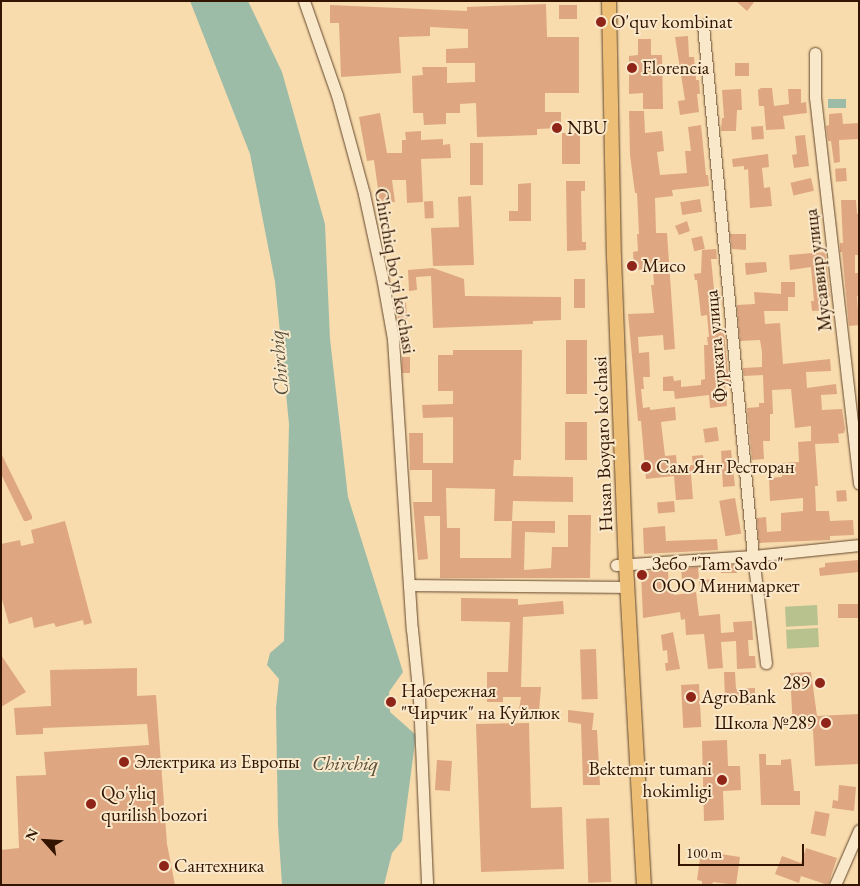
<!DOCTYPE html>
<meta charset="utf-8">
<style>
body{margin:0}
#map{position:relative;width:860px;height:886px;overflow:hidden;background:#f8dcad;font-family:"EB Garamond",serif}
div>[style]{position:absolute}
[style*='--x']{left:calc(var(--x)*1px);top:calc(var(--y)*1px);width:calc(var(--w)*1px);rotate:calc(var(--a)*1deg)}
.green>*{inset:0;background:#b7c28f;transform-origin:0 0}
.water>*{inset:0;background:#9dbca8;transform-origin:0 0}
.building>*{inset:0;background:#dea781;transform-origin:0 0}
.roads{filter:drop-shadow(0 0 1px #64462c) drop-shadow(0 0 1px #64462c)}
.minor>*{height:11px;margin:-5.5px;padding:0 5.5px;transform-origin:5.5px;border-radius:5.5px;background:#fae8ca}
.major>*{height:14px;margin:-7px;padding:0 7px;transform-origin:7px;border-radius:7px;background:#ecbe76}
.dots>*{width:14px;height:14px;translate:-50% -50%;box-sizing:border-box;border:2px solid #fae8ca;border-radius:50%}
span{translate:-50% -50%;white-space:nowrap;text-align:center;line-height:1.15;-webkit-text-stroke:4px #fae8ca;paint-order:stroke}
.poi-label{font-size:19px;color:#321401}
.left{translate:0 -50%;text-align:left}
.right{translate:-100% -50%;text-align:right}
.street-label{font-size:19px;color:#321401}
.water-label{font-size:20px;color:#574f3b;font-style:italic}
.frame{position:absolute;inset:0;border:2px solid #321401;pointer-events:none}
.north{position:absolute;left:20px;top:816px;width:50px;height:50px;-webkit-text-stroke:4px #fae8ca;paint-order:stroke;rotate:296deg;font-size:14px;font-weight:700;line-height:20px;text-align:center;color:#321401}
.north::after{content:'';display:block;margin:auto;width:18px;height:22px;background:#321401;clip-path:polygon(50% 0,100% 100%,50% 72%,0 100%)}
.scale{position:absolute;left:678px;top:844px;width:126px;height:22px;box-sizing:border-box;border:2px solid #321401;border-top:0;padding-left:6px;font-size:15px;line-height:18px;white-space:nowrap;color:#321401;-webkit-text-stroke:4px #fae8ca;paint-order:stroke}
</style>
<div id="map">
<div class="green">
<div style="left:817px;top:605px;width:20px;height:32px;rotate:87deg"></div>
<div style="left:818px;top:628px;width:19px;height:32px;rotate:87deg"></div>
</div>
<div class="water">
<div style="clip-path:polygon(190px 1px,248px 1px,282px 72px,325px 224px,330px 339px,348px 497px,403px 672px,389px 692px,390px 712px,416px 735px,402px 841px,392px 853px,384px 885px,282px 885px,278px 825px,276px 708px,279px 679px,267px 665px,270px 653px,284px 641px,289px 424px,275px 282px,250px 154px)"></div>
<div style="left:846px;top:99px;width:9px;height:18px;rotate:90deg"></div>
</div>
<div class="building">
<div style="clip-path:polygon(736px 1px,755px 1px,747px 11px)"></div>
<div style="clip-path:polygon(546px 4px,547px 37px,579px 37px,579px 93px,545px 93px,545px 112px,561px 112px,561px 128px,537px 129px,537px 135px,477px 137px,476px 103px,460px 104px,460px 113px,446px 113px,446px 124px,424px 125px,423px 113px,413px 113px,412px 76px,423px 75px,422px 67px,447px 67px,447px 83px,475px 82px,475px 63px,446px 63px,446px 49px,468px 48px,468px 29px,430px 27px,430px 36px,399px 37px,401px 73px,341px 77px,339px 23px,330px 23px,330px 5px,467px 11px,467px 7px)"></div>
<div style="left:559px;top:5px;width:18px;height:14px"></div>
<div style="clip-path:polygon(688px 36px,689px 57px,694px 57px,696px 80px,699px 80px,700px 94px,697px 94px,699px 112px,680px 115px,678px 101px,685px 100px,675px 37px)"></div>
<div style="clip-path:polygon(638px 39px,651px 39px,651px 55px,662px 55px,663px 109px,643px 109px,643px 93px,629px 94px,629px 56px,638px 55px)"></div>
<div style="left:749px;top:63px;width:13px;height:14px;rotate:90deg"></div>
<div style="clip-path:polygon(761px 88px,772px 88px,774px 106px,789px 104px,788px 89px,801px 89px,801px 103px,806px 102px,807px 113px,783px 116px,785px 129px,766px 130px,764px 106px,759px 106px,758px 90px)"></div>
<div style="clip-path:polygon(741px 89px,742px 110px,737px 110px,736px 131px,721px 131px,722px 118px,724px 118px,722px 90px)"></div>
<div style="clip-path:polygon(629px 111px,644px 111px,645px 133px,662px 131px,664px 151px,657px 152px,660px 175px,687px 173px,685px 151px,691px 151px,688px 127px,701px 125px,706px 175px,708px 175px,709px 186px,672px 190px,673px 196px,655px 198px,656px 233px,667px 233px,675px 349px,664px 350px,663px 335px,638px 337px,639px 353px,649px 352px,650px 377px,643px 377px,644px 389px,641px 389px,643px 408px,650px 407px,650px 410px,675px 407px,676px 420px,661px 422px,665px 456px,676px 455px,677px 466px,693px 465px,692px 456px,703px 455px,705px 473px,691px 474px,693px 499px,676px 500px,674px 476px,646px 479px,641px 421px,638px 421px,628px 314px,654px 313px,651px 285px,654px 285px,653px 269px,634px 270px,633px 252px,638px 251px,637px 234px,639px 234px,637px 193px,635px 193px,630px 155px)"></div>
<div style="clip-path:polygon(380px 113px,387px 153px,402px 153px,402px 140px,406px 140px,405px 132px,421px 131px,421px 140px,443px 139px,443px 145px,450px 144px,451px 158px,421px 159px,423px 202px,407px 203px,406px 180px,392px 180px,395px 202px,380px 204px,374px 160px,367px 161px,359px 117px)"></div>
<div style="clip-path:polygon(842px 113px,843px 124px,859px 123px,859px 139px,839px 140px,840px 162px,834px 163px,831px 141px,828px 141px,826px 126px,829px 125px,829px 114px)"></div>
<div style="left:763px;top:126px;width:13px;height:12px;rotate:86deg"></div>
<div style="left:580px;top:133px;width:31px;height:18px;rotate:90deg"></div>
<div style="clip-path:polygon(805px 135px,809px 166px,794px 168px,792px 155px,797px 154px,795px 136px)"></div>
<div style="left:470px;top:143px;width:13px;height:42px"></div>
<div style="clip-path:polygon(768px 154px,769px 167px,762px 168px,764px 188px,770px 187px,772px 206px,750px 208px,748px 169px,744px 170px,744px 166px,733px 167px,732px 159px)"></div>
<div style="left:846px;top:168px;width:13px;height:11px;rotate:86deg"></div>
<div style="left:811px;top:178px;width:13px;height:21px;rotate:77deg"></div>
<div style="clip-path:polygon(566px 181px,585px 181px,585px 191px,581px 191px,582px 242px,586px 242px,586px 250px,567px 251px)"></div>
<div style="clip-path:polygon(531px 183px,531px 221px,509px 221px,509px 211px,518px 211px,518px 184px)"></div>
<div style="clip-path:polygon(471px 196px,474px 265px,433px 266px,431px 228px,459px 227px,458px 197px)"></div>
<div style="left:700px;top:199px;width:13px;height:20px;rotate:81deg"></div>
<div style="clip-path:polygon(841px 200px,856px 200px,857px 214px,859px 214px,859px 255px,855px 255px,855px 273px,859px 273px,859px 296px,857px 296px,859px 325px,849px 326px,842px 252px,840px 252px,840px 243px,843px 243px)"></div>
<div style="left:433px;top:201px;width:17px;height:9px;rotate:87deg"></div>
<div style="clip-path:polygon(687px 221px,690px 231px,679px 235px,675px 226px)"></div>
<div style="clip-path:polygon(730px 234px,746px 234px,746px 250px,732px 249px)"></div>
<div style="left:702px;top:236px;width:13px;height:11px;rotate:77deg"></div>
<div style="clip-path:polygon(716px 249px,717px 259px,711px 259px,714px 289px,719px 289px,720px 298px,721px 333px,724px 333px,729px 382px,725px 383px,727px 406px,710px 408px,709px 395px,675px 399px,674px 391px,663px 391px,663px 377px,673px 376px,674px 381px,681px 380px,681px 387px,701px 385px,701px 380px,705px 379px,704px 345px,708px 345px,707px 337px,709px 337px,707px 315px,701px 316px,697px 280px,695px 280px,694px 274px,701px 273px,702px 250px)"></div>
<div style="clip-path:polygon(825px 252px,830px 297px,827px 297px,828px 310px,812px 311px,811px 301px,814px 301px,811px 267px,790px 270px,789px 255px)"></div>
<div style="clip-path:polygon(766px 262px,767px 272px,746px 275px,745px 263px)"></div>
<div style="clip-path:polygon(433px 268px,464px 279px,465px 296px,561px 297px,561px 320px,533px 321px,533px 324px,433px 328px,431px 276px,416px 277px,417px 290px,409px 291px,408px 270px)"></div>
<div style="left:574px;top:279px;width:11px;height:29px"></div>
<div style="clip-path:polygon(781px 282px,795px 282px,795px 297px,788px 297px,788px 311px,764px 311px,765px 324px,780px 323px,783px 364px,830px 359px,831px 371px,806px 372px,807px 388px,836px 384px,837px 394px,821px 395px,822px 410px,842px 409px,845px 429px,844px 433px,838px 434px,839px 443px,815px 444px,818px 486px,815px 486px,816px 511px,829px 511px,830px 521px,853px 520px,854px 535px,830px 536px,830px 540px,759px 543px,757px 518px,766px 517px,767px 532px,781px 531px,781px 513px,803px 511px,803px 498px,770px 501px,769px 478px,782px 477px,782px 463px,799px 462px,798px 442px,811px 441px,811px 426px,795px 428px,791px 389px,772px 390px,773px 414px,770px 414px,770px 441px,763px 441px,764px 459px,752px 460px,747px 408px,759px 407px,759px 403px,764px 403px,763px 375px,744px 376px,743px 368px,762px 367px,762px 352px,760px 340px,740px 341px,737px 305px,755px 304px,754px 292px,781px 294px)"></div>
<div style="left:406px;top:303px;width:16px;height:9px;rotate:86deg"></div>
<div style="left:824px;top:312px;width:8px;height:12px"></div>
<div style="left:566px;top:340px;width:21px;height:54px"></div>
<div style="clip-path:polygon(evenodd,453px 350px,522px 350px,521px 460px,514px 460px,513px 476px,573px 477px,573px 502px,513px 501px,512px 521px,555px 521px,555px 533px,525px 532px,524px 570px,551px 568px,552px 547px,568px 547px,568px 515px,591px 515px,590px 578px,440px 578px,440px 516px,424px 516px,428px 559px,418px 560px,413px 502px,432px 502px,432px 470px,410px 470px,409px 433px,423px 433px,423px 463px,453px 463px,453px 417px,423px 418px,422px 405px,453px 404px,453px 391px,438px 391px,438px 355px,453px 355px,453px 350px,446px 488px,495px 489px,494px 521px,512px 521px,511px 558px,460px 558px,460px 528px,447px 528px,446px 488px)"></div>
<div style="left:402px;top:357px;width:8px;height:16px"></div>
<div style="left:565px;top:422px;width:22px;height:38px"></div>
<div style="left:717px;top:427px;width:14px;height:14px;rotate:82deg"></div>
<div style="clip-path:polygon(731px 450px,735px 486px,723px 487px,721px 451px)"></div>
<div style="clip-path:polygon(1px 453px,32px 516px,32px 519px,27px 521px,24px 521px,1px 474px)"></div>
<div style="left:846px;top:490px;width:11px;height:10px;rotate:85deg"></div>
<div style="left:735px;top:498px;width:36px;height:16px;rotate:80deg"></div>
<div style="left:674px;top:501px;width:11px;height:17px;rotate:85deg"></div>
<div style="clip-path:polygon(65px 521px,92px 623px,84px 625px,83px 620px,56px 627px,54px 623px,34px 628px,32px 617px,9px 624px,1px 596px,1px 544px,20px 540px,21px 546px,34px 543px,31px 530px)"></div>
<div style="clip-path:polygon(665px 526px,666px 541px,717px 539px,718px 550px,644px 554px,643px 528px)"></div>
<div style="clip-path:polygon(859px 560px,859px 572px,820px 576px,819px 568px,825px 567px,825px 563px)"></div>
<div style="left:737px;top:565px;width:8px;height:16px;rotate:90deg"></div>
<div style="left:698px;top:567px;width:12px;height:17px;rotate:85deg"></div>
<div style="clip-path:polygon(668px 569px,669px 593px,674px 592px,674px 595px,696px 592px,699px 616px,720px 614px,721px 633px,734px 632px,733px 622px,752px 621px,753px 640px,748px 640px,749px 656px,755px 656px,756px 668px,737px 669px,736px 641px,721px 642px,723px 668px,708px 669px,704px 634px,686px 635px,685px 619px,681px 620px,680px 612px,643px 618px,641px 572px)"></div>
<div style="left:713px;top:579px;width:12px;height:14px;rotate:85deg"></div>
<div style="clip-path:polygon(461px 598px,518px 599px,518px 605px,563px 601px,564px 614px,523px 617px,521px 687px,541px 687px,539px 712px,519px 710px,521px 697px,503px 697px,503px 702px,487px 702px,487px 672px,508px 672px,510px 622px,461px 621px)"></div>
<div style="left:859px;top:604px;width:14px;height:21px;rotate:90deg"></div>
<div style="clip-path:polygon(673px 632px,680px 669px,666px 671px,665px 663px,668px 663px,667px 650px,663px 651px,661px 635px)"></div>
<div style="left:596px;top:649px;width:50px;height:16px;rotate:88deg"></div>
<div style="clip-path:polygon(1px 655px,26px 692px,1px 707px)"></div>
<div style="clip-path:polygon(137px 668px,137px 696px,156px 695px,167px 844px,175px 885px,1px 885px,1px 850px,19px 848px,16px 776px,46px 775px,44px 752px,149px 745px,147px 724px,43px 728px,43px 734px,16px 735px,14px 708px,51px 706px,50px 670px)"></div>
<div style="clip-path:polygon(724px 672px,735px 672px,736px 689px,755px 688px,755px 704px,744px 705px,743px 700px,725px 700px)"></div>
<div style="clip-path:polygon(811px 672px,817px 716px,859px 714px,859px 764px,815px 766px,813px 730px,793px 730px,790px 673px)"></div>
<div style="left:699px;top:684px;width:43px;height:18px;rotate:87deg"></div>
<div style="clip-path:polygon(568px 710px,594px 713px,592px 730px,597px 730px,600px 785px,583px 785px,581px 724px,568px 722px)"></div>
<div style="clip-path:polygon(529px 723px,531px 808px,562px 807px,564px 869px,481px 872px,476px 724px)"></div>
<div style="clip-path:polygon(727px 740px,728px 766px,740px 766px,741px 790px,723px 791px,724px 820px,704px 821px,702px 741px)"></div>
<div style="clip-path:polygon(759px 754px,766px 754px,766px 765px,781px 765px,781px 760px,791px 759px,794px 791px,800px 791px,800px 805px,761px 805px)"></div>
<div style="left:437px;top:760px;width:15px;height:30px;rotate:4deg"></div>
<div style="clip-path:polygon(839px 785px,856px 787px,854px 811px,832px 808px,833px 800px,838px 801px)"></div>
<div style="left:815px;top:811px;width:15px;height:23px;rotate:11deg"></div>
<div style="left:609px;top:818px;width:64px;height:23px;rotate:88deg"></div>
<div style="clip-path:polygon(806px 848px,837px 858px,828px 885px,801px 876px,799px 883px,775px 874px,782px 856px,801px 863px)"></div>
<div style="clip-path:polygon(701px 851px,740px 857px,736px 885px,713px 882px,712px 885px,702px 885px,702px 881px,697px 880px)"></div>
</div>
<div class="roads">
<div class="minor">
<div style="--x:304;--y:1;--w:100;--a:70.7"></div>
<div style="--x:337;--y:95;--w:103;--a:74.7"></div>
<div style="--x:364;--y:194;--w:85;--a:77.8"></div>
<div style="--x:382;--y:277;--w:63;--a:79.9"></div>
<div style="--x:393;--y:339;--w:291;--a:86.3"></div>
<div style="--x:412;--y:629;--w:70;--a:84.3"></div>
<div style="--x:419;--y:699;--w:186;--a:87.5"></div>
<div style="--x:703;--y:25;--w:533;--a:84.62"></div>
<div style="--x:753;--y:556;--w:108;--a:83.1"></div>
<div style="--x:815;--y:53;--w:44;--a:90"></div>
<div style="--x:815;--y:97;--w:389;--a:83.5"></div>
<div style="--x:616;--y:565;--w:137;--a:-3.8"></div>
<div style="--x:753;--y:556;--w:107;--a:-5.9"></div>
<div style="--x:410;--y:585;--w:217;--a:0.5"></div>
<div style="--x:835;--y:885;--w:60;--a:-66.4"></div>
</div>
<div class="major">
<div style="--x:609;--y:1;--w:256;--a:88.9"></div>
<div style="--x:614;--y:257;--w:308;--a:87.8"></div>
<div style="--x:626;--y:565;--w:321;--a:86.8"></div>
</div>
</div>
<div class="dots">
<div style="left:601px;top:22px;background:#8f2418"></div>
<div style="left:632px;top:68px;background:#8f2418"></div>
<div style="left:557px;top:128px;background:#8f2418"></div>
<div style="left:632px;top:266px;background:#8f2418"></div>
<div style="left:646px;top:467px;background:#8f2418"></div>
<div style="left:642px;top:575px;background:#8f2418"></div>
<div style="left:820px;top:683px;background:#8f2418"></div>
<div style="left:691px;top:697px;background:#8f2418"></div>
<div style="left:391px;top:702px;background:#8f2418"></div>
<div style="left:826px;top:723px;background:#8f2418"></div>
<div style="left:124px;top:762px;background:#8f2418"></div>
<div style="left:722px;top:780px;background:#8f2418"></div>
<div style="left:91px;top:804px;background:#8f2418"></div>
<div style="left:164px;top:866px;background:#8f2418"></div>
</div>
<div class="poi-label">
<span class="left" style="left:611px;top:22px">O'quv kombinat</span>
<span class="left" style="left:642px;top:68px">Florencia</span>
<span class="left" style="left:567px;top:128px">NBU</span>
<span class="left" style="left:642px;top:266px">Мисо</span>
<span class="left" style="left:656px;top:467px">Сам Янг Ресторан</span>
<span class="left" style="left:652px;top:575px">Зебо "Tam Savdo"<br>ООО Минимаркет</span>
<span class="right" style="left:810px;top:683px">289</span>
<span class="left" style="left:401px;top:702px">Набережная<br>"Чирчик" на Куйлюк</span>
<span class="left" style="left:701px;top:697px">AgroBank</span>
<span class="right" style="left:816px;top:723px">Школа №289</span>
<span class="left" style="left:134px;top:762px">Электрика из Европы</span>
<span class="right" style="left:712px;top:780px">Bektemir tumani<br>hokimligi</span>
<span class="left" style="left:101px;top:804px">Qo'yliq<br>qurilish bozori</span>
<span class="left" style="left:174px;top:866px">Сантехника</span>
</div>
<div class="street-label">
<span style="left:818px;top:270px;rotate:-97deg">Мусаввир улица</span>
<span style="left:395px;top:271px;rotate:80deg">Chirchiq bo'yi ko'chasi</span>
<span style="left:716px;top:346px;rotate:-95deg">Фурката улица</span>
<span style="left:603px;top:444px;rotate:-92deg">Husan Boyqaro ko'chasi</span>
</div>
<div class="water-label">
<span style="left:279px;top:363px;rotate:-95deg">Chirchiq</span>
<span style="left:345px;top:763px">Chirchiq</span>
</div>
<div class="frame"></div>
<div class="north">N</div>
<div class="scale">100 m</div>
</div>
